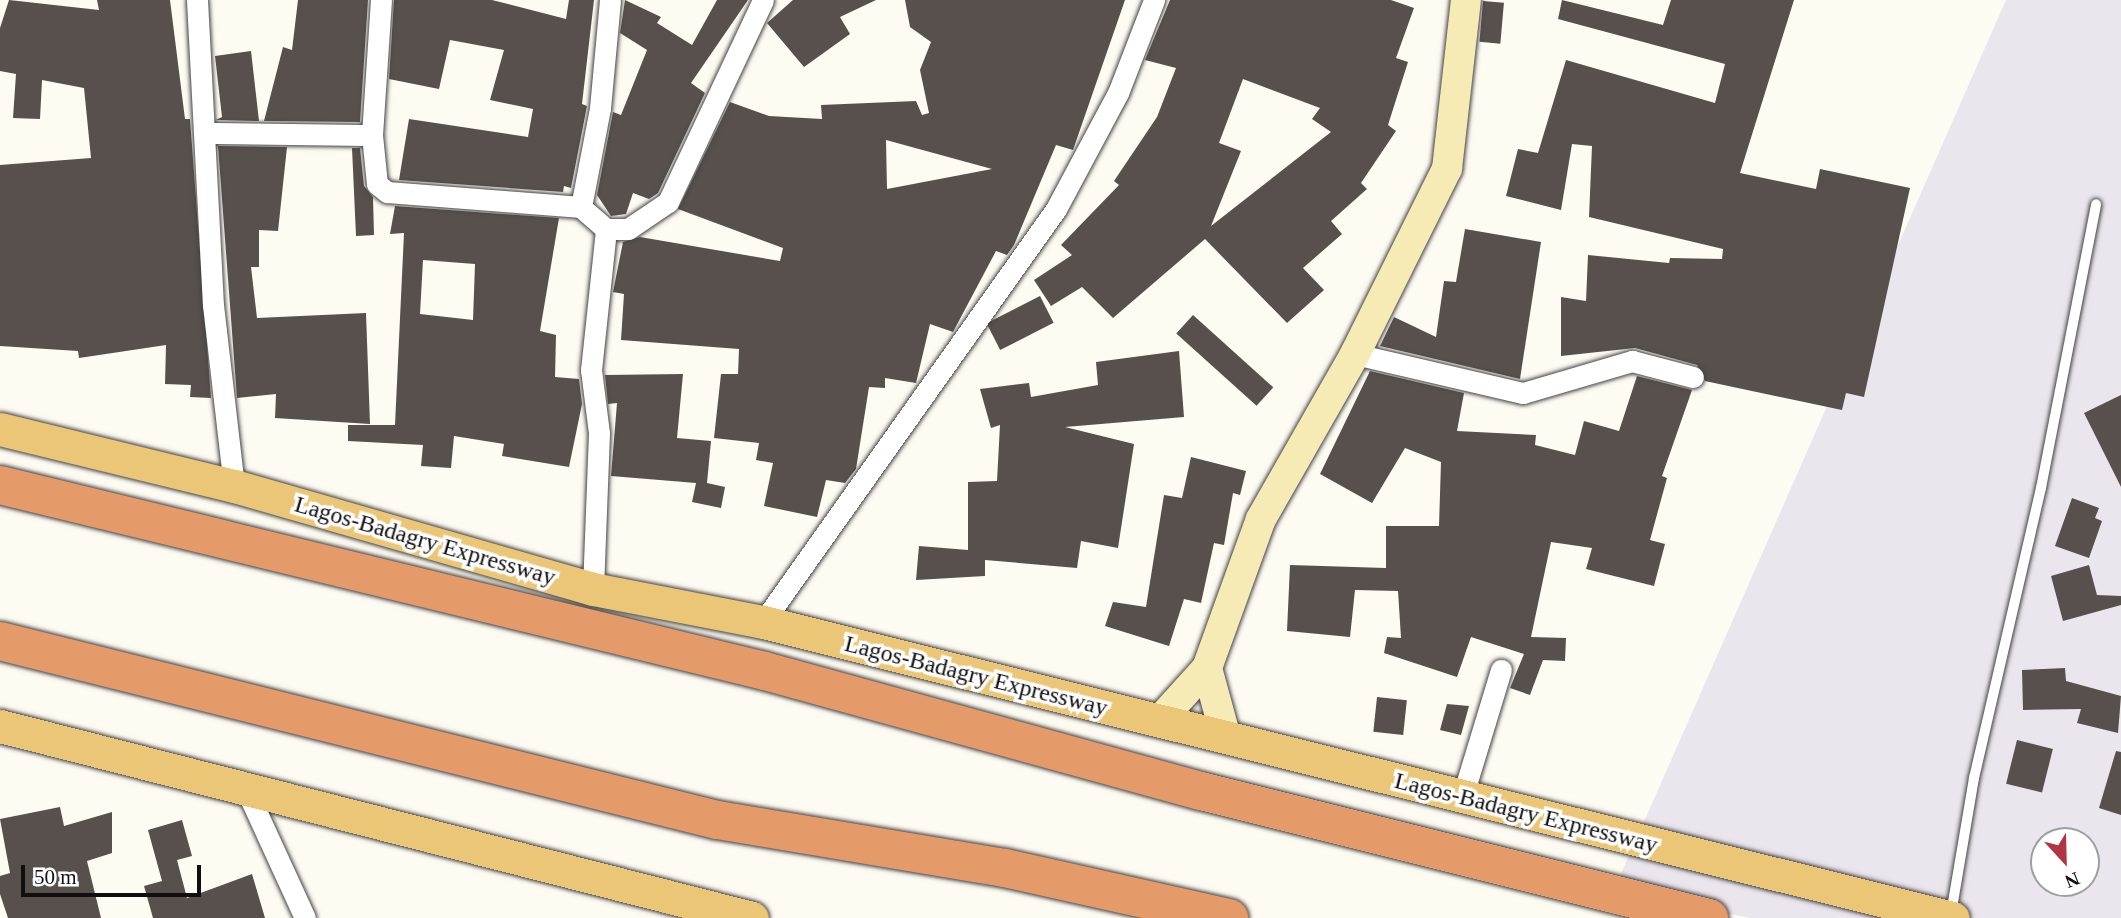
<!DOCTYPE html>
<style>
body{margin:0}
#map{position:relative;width:2121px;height:918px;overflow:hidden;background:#fefbf3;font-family:"Times New Roman",serif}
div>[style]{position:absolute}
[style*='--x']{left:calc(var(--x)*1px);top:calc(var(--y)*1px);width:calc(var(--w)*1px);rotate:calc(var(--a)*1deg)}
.industrial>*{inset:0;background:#ebe5ed}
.building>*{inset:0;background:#57504d;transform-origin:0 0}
.roads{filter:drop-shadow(0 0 2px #424242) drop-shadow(0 0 2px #424242)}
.lane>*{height:10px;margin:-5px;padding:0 5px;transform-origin:5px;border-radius:5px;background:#fff}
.street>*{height:21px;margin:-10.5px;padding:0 10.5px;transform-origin:10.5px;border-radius:10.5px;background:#fff}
.secondary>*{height:30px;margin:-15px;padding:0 15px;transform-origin:15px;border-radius:15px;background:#f7ebb5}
.primary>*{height:33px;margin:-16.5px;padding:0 16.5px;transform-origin:16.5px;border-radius:16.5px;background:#eac676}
.highway>*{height:38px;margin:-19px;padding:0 19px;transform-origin:19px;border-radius:19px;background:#e59a69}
span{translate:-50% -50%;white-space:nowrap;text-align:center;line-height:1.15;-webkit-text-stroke:7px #fff;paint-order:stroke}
.street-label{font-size:24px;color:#0f0f0f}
.north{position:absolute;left:2030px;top:827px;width:70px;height:70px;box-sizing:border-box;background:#fff;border:2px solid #9f9f9f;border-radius:50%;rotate:158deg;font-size:19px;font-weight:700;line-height:28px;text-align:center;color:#0f0f0f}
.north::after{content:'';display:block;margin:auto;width:24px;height:32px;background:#b13543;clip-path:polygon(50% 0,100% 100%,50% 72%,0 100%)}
.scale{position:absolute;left:21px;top:865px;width:180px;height:32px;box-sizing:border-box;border:4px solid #0f0f0f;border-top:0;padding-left:9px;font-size:21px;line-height:24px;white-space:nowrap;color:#0f0f0f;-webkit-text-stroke:5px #fff;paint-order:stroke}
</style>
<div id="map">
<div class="industrial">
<div style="clip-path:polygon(evenodd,2006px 0,2121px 0,2121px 918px,1751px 918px,1613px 892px,2006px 0,2044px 841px,2086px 841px,2086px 883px,2044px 883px,2044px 841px)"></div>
</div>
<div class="building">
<div style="clip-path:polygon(9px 0,99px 10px,97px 0,170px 0,185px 119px,190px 119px,211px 398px,190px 397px,191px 385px,165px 384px,166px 345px,79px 358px,78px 351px,0 346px,0 165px,91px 158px,84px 88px,42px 80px,40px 119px,13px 118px,16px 74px,0 71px,0 28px)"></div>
<div style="clip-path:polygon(298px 0,368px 0,360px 122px,264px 121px,283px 47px,292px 50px)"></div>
<div style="clip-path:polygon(394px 0,492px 0,566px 19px,569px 0,594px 0,582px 104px,587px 106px,571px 188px,564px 186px,563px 192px,399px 180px,409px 119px,528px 137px,533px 109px,490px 100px,504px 50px,450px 40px,439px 89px,389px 79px)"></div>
<div style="clip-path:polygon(625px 0,661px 17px,657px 23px,692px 45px,717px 0,748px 0,691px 83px,705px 93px,658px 193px,649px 199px,633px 193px,626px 214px,611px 216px,597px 195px,613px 112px,621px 115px,647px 50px,620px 33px)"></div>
<div style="clip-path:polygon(793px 0,876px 0,840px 17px,850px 34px,804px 67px,767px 23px)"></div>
<div style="clip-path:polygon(evenodd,905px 0,1125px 0,1073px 150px,1056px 145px,1014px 245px,1007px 255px,996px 251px,953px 332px,930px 324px,916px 383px,885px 378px,885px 388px,869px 387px,856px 469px,845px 483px,826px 480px,817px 517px,764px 506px,773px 463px,756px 460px,759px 443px,714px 438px,721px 374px,738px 374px,739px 349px,621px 340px,624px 294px,613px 292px,623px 242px,640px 237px,780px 261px,783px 248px,678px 209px,730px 102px,769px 116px,822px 119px,821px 105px,916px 101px,922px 115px,929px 113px,920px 70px,931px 42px,910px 27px,905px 0,886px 140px,992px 169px,887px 189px,886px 140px)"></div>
<div style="clip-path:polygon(evenodd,1170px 0,1391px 0,1414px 8px,1396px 58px,1408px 62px,1388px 125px,1396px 131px,1361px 183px,1367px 189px,1331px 221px,1342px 234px,1303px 268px,1324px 290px,1287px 323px,1205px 239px,1113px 318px,1082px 287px,1051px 306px,1034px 280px,1072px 255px,1061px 245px,1119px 185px,1114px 181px,1157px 117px,1176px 68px,1145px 60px,1170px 0,1243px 79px,1320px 108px,1312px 119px,1331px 132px,1211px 226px,1241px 151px,1219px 143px,1243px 79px)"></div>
<div style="clip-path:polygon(1562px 0,1663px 25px,1671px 0,1794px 0,1740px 173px,1816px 189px,1820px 169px,1910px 188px,1864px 397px,1846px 393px,1842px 410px,1705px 381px,1697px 365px,1635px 348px,1561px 356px,1561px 297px,1586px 301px,1588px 255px,1669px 263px,1670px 258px,1722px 259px,1723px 249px,1589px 217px,1592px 146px,1572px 144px,1561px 210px,1506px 196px,1518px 149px,1538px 153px,1566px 60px,1715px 103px,1725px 64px,1558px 19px)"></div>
<div style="left:1483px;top:1px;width:21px;height:41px;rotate:5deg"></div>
<div style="clip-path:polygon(251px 51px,259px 121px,216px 120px,222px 117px,215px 56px)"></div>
<div style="clip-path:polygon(218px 146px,287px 147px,278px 231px,259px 230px,259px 267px,251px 267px,257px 318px,366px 313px,370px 424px,275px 418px,276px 394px,237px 398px)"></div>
<div style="clip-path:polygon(352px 148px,360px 148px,364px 186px,373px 197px,374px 235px,356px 236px)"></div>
<div style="clip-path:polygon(evenodd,395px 206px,559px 218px,540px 331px,556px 335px,555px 377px,579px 379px,582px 404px,569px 467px,502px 456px,504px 444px,454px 436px,451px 468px,421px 466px,423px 445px,348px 441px,348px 425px,395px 425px,404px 233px,390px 234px,395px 206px,423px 260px,475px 264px,473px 320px,420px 314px,423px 260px)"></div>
<div style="clip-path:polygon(1465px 229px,1541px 242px,1520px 379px,1380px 346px,1394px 317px,1436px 337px,1444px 281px,1456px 282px)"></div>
<div style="left:1040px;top:296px;width:30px;height:60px;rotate:63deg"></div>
<div style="left:1193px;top:315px;width:108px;height:25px;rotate:42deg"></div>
<div style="clip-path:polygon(1179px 351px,1184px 417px,1065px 427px,1134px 444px,1118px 548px,1081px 541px,1077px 568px,985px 560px,985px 576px,916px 580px,919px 546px,968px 550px,968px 482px,997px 481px,1000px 425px,991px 428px,980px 389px,1029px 383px,1031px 397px,1098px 385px,1096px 362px)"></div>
<div style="clip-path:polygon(1370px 371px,1464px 393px,1457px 431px,1536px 435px,1535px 445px,1575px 455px,1584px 421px,1619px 431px,1637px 376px,1692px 390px,1662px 476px,1667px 478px,1650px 540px,1665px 544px,1654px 586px,1586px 569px,1592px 548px,1551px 542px,1531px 637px,1566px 638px,1565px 661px,1543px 660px,1530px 695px,1510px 688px,1524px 654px,1471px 637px,1457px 677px,1384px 653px,1387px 637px,1401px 638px,1398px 591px,1355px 590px,1350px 637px,1287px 631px,1290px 565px,1386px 568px,1386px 526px,1439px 526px,1441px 462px,1405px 448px,1372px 503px,1320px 474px)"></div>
<div style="clip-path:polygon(683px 374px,677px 438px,711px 441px,707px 483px,725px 487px,721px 508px,692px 502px,696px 483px,611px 476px,617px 403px,608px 404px,605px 375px)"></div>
<div style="clip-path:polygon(2121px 395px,2121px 487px,2084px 413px)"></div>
<div style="clip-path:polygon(1191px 457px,1246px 471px,1240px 495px,1233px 493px,1224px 545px,1214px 543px,1201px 603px,1184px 599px,1169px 646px,1105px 626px,1113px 602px,1146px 607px,1164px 495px,1182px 498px)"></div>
<div style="clip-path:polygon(2072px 498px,2099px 508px,2095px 518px,2102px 521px,2089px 558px,2055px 546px)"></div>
<div style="clip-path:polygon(2089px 565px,2097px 595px,2121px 596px,2121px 605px,2063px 621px,2051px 576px)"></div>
<div style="clip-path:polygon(2065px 668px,2066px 681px,2121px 696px,2118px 733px,2077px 723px,2081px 709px,2023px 710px,2022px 670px)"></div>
<div style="left:1377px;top:697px;width:30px;height:35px;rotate:6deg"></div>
<div style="clip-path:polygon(1447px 704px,1469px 706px,1461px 735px,1440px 730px)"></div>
<div style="left:2017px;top:740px;width:37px;height:45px;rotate:14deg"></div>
<div style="clip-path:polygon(2116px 751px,2121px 752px,2121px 815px,2099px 808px)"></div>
<div style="clip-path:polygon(60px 807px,64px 826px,112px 812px,112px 853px,87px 861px,101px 918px,8px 918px,0 894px,0 876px,10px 873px,0 819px)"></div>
<div style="clip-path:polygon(182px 820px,192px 856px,177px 860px,187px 898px,252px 874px,265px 918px,153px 918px,144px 886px,162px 881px,148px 830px)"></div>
</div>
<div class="roads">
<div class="lane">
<div style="--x:1951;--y:914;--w:138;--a:-80.4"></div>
<div style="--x:1974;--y:778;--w:298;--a:-77"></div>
<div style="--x:2041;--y:488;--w:289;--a:-79"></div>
</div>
<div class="street">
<div style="--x:197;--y:0;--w:305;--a:87"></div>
<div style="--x:213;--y:305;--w:182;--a:83.4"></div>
<div style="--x:207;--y:133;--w:165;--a:0.7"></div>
<div style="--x:372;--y:135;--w:135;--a:-86.2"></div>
<div style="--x:372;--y:135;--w:49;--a:84.2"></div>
<div style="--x:377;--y:184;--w:13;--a:39"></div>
<div style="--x:387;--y:192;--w:195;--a:4.4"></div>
<div style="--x:606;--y:229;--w:22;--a:0"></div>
<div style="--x:628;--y:229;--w:48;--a:-34"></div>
<div style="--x:668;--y:202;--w:223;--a:-64.8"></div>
<div style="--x:1355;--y:354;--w:172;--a:13.1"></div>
<div style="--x:1523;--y:393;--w:114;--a:-16.4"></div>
<div style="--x:1632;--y:361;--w:63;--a:14.7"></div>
<div style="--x:593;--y:589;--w:156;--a:-87.8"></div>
<div style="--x:599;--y:433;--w:64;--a:-97.2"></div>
<div style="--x:591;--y:370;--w:142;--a:-83.9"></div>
<div style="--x:606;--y:229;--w:33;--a:-139"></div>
<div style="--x:581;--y:207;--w:101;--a:-79.1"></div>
<div style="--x:600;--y:108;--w:108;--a:-84.7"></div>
<div style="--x:763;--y:622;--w:506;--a:-54.65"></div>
<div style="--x:1056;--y:209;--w:132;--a:-61.9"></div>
<div style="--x:1118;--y:93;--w:100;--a:-68.8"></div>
<div style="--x:245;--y:787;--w:144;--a:65.4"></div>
<div style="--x:1462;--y:798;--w:134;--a:-73.1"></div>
</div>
<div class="secondary">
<div style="--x:1207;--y:668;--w:73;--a:74.8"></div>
<div style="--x:1159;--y:721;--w:72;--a:-47.8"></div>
<div style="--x:1207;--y:668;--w:158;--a:-70.1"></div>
<div style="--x:1261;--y:519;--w:190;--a:-60.3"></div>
<div style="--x:1355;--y:354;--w:207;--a:-63.6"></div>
<div style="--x:1447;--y:169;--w:170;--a:-83.6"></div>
</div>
<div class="primary">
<div style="--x:0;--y:429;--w:241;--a:13.7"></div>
<div style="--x:234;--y:486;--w:373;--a:16"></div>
<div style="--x:593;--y:589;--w:173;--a:11"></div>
<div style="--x:763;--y:622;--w:1226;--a:13.97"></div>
<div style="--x:0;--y:726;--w:776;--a:14.32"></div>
</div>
<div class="highway">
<div style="--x:0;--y:485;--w:787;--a:13.67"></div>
<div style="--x:765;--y:671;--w:452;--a:15.4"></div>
<div style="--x:1201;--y:791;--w:524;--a:14.04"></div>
<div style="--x:0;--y:641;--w:739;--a:14.02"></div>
<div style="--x:717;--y:820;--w:292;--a:9.5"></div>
<div style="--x:1005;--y:868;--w:230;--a:12.6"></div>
</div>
</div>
<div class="street-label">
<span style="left:425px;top:541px;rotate:16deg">Lagos-Badagry Expressway</span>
<span style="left:976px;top:676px;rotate:14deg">Lagos-Badagry Expressway</span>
<span style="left:1526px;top:813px;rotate:14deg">Lagos-Badagry Expressway</span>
</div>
<div class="north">N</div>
<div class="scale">50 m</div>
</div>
